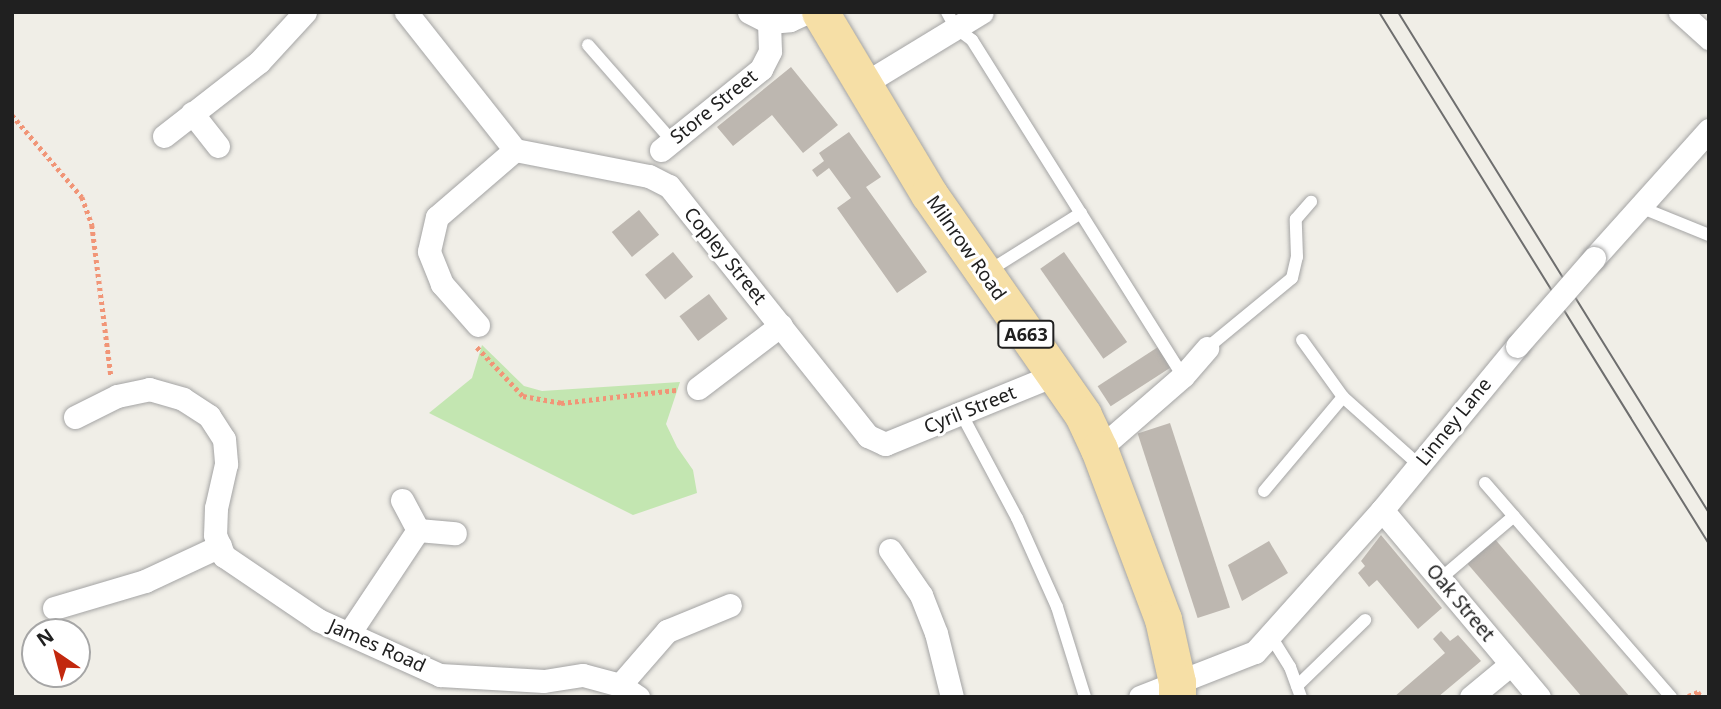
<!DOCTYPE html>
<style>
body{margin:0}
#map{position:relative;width:1721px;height:709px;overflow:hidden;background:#f0eee7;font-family:"Noto Sans",sans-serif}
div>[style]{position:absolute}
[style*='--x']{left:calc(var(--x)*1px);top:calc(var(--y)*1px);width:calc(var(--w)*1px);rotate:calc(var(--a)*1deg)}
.grass>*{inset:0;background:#c3e6b1}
.building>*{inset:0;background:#bdb7b0;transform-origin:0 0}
.path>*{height:4.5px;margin-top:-2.25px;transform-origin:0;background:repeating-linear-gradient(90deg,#f19577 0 3.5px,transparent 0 7px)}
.roads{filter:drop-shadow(0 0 2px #a4a4a4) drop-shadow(0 0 2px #a4a4a4)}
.service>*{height:12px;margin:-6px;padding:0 6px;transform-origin:6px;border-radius:6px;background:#fff}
.minor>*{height:23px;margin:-11.5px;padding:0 11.5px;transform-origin:11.5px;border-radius:11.5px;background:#fff}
.primary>*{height:37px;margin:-18.5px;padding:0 18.5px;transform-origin:18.5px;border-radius:18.5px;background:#f6dfa6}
.tram>*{height:2px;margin:-1px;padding:0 1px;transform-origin:1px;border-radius:1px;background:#6e6e6e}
.bridges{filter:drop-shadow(0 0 2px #a4a4a4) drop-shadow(0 0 2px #a4a4a4)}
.minor-bridge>*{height:23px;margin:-11.5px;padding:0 11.5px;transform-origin:11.5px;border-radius:11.5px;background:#fff}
span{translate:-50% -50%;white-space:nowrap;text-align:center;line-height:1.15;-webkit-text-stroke:6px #fff;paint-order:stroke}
.shield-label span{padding:2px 5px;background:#fff;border:2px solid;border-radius:5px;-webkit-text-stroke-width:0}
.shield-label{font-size:18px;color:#202020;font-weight:700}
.street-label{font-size:19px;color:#202020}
.frame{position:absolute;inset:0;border:14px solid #202020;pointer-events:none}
.north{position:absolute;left:21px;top:618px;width:70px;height:70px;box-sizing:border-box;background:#fff;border:2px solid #a6a6a6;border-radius:50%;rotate:325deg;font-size:19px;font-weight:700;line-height:28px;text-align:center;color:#202020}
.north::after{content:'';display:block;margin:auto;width:24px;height:32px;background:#c2280e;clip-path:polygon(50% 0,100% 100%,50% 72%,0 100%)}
</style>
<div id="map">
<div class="grass">
<div style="clip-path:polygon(482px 345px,524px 386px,542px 391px,680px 382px,666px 424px,677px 447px,693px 470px,697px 493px,633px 515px,429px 413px,472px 378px)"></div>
</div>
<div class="building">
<div style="clip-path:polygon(791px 67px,838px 125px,803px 153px,772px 115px,733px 146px,717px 127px)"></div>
<div style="clip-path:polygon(849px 132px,881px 177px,866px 187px,927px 272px,897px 293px,837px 208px,851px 198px,829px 168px,817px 177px,812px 170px,824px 161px,819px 153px)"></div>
<div style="left:639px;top:210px;width:32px;height:35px;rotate:51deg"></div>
<div style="left:673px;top:252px;width:32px;height:36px;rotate:51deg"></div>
<div style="left:1064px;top:252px;width:110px;height:29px;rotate:55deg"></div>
<div style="left:709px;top:294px;width:31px;height:37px;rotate:53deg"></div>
<div style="left:1158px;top:347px;width:24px;height:72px;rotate:57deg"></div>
<div style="left:1170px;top:423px;width:194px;height:34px;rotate:72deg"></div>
<div style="clip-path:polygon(1381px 535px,1442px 608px,1418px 629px,1377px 580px,1369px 587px,1358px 573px,1365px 566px,1361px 561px)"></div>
<div style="clip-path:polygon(1494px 538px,1630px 697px,1582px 697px,1466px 562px)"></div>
<div style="clip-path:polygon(1269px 541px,1288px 573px,1242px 601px,1228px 565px)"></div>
<div style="clip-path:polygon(1441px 631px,1450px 641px,1458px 635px,1481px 661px,1438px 697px,1394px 697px,1445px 653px,1433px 639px)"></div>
</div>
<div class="path">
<div style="--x:12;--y:115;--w:108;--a:49.5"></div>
<div style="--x:82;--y:197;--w:30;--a:70"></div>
<div style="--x:92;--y:225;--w:151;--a:82.8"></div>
<div style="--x:477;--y:347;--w:67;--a:46.8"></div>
<div style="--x:523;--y:396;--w:39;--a:10"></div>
<div style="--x:561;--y:403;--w:116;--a:-6.4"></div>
<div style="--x:1688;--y:696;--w:11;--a:-22"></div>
<div style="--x:1698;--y:692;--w:6;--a:59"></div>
</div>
<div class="roads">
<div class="service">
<div style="--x:947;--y:12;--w:18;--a:61"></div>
<div style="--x:956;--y:28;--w:20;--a:37"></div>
<div style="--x:972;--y:40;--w:397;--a:57.9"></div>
<div style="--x:588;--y:45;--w:128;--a:48.8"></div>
<div style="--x:1640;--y:207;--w:74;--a:22.1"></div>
<div style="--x:987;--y:272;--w:111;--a:-32.1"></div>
<div style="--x:1302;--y:340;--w:70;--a:54.3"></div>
<div style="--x:1343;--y:397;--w:102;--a:41.8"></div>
<div style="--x:1207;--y:348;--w:110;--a:-39.5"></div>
<div style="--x:1292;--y:278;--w:22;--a:-77"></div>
<div style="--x:1297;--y:257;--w:38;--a:-92"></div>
<div style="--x:1296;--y:219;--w:23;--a:-49"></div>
<div style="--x:962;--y:415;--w:117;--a:61.9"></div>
<div style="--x:1017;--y:518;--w:98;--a:65.8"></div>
<div style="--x:1057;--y:607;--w:94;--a:72.7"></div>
<div style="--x:1485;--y:483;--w:284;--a:49"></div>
<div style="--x:1264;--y:491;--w:123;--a:-50"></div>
<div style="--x:1440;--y:579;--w:97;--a:-40.4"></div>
<div style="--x:1270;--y:635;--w:38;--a:58"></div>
<div style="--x:1290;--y:667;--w:32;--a:70"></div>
<div style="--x:1297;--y:686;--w:95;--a:-44.1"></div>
</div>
<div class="minor">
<div style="--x:406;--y:12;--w:176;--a:51.7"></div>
<div style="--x:749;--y:12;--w:22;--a:27"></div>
<div style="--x:769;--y:22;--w:21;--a:-5"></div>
<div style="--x:790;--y:20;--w:19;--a:-25"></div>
<div style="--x:1680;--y:12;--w:39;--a:42"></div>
<div style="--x:862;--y:85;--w:140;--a:-31.3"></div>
<div style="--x:192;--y:113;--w:42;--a:51.8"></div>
<div style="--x:164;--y:136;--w:120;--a:-37.9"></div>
<div style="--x:259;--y:62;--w:68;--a:-47.4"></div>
<div style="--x:515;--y:150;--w:136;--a:11"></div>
<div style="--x:649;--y:176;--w:22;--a:27"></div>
<div style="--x:669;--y:186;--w:320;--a:51.5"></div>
<div style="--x:868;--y:436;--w:19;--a:25"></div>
<div style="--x:885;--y:444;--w:183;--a:-22.2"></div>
<div style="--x:661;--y:150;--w:129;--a:-39"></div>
<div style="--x:761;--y:69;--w:20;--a:-63"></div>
<div style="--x:770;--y:51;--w:29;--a:-92"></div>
<div style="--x:1594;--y:258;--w:172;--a:-48.1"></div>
<div style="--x:478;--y:325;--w:55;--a:-131.3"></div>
<div style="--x:442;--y:284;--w:35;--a:-112"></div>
<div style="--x:429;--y:251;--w:35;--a:-77"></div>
<div style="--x:437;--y:217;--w:103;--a:-40.7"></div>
<div style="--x:698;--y:388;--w:104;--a:-37.2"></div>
<div style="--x:75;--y:417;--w:47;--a:-26.6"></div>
<div style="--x:117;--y:396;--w:33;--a:-12"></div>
<div style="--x:149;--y:389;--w:35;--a:16"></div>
<div style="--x:183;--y:399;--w:31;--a:33"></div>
<div style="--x:209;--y:416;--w:27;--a:57"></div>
<div style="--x:224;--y:439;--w:25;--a:85"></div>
<div style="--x:226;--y:464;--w:45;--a:102.8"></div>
<div style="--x:216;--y:508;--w:27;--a:92"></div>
<div style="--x:215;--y:535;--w:23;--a:67"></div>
<div style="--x:224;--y:556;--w:114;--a:34.2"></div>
<div style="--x:318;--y:620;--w:134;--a:24.3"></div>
<div style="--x:440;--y:675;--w:104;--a:3.3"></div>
<div style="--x:544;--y:681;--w:39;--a:-9"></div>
<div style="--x:583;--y:675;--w:38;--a:15"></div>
<div style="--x:620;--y:685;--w:22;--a:34"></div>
<div style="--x:1099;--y:449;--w:111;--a:-41"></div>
<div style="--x:1183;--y:376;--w:37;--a:-49"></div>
<div style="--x:402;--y:500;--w:34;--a:62"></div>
<div style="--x:418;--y:530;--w:37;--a:5"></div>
<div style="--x:1382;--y:510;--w:244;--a:50"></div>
<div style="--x:890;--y:550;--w:55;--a:55.4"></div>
<div style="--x:921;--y:595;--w:41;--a:68.5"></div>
<div style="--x:936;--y:633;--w:66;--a:76"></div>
<div style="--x:54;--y:608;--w:95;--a:-16.5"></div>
<div style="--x:145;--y:581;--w:83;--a:-25"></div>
<div style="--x:350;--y:632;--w:123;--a:-56.3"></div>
<div style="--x:620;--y:685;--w:72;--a:-49"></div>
<div style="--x:667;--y:631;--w:68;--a:-22.4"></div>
<div style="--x:1140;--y:697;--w:123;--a:-21.4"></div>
<div style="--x:1255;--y:652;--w:191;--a:-48.2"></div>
<div style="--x:1382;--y:510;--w:212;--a:-50.5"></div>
<div style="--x:1471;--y:697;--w:52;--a:-39.5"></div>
</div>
<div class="primary">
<div style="--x:820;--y:12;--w:212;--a:59.1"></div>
<div style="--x:929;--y:194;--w:269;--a:55.1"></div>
<div style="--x:1083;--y:415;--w:38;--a:65"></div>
<div style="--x:1099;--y:449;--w:182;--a:69.4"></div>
<div style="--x:1163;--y:619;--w:65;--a:77.5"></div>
<div style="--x:1177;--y:682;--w:15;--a:90"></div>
</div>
</div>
<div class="tram">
<div style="--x:1379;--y:12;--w:626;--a:58.19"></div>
<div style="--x:1398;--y:12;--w:590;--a:58.17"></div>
</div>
<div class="bridges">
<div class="minor-bridge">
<div style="--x:1517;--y:346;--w:117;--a:-48.8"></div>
</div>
</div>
<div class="shield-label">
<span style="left:1026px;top:334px">A663</span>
</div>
<div class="street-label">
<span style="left:714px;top:107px;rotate:-39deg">Store Street</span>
<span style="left:966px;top:248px;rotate:55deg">Milnrow Road</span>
<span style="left:725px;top:256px;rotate:51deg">Copley Street</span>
<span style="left:970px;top:410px;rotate:-22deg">Cyril Street</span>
<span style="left:1454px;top:422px;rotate:-51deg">Linney Lane</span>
<span style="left:1460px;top:603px;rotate:50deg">Oak Street</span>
<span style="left:377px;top:646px;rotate:24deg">James Road</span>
</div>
<div class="frame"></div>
<div class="north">N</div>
</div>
